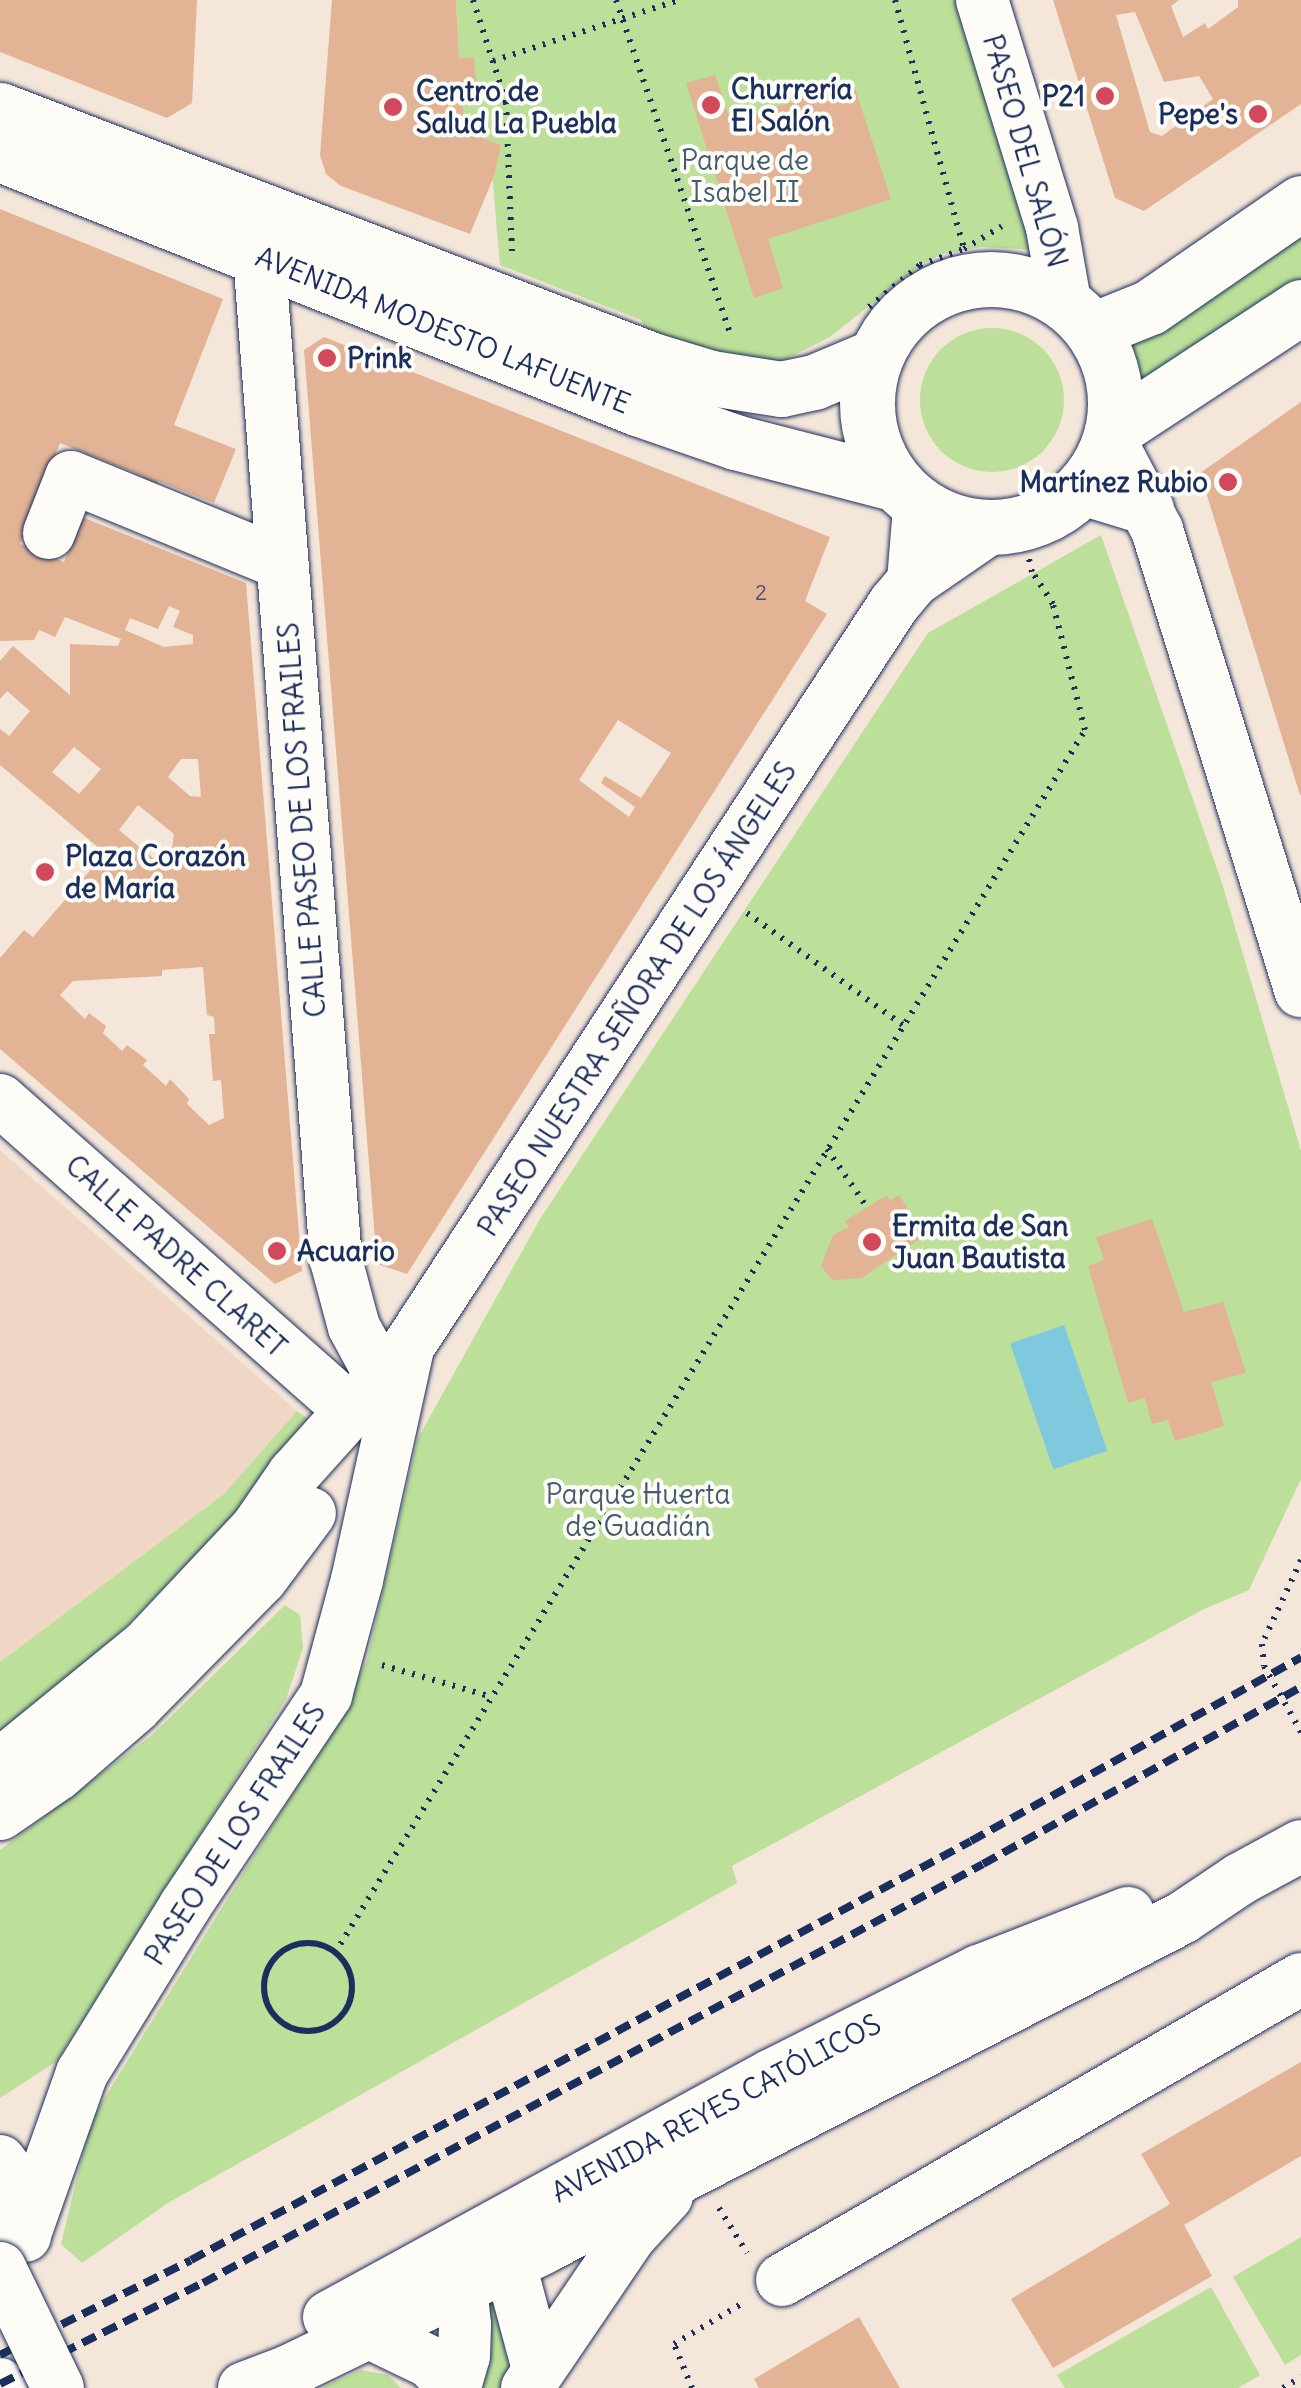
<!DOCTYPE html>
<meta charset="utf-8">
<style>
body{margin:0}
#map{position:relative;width:1301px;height:2388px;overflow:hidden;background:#f5e6da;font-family:Delius,sans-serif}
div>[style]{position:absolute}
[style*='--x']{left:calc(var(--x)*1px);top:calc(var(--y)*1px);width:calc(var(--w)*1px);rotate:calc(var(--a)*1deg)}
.built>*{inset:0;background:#f0d7c5}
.green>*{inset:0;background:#bcdf99}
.round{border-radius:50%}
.water>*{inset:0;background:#7fc9df;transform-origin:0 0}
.building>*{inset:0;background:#e3b395}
.path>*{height:6px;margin-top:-3px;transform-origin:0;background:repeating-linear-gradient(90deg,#1b2f5e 0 2.5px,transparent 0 10.5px)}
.path>.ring{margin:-3px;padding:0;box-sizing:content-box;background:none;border:6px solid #1b2f5e;border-radius:50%}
.roads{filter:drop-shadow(0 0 2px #1b2f5e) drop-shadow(0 0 2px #1b2f5e)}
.minor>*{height:52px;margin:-26px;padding:0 26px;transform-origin:26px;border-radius:26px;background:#fdfcf7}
.major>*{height:55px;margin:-27.5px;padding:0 27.5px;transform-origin:27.5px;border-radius:27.5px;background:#fdfcf7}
.major>.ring{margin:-27.5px;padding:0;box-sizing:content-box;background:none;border:55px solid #fdfcf7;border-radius:50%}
.rail>*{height:8px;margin-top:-4px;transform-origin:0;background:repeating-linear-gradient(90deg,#1b2f5e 0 15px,transparent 0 23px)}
.path-bridge>*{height:6px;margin-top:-3px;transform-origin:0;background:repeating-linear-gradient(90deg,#1b2f5e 0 2.5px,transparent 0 10.5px)}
.bridges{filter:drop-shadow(0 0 2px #1b2f5e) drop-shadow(0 0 2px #1b2f5e)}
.minor-bridge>*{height:52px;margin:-26px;padding:0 26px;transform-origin:26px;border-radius:26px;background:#fdfcf7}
.dots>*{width:28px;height:28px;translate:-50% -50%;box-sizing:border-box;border:5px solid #fdfcf7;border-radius:50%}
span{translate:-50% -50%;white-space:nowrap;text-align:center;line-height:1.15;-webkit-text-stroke:8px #fdfcf7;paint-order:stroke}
.number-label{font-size:22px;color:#4d506c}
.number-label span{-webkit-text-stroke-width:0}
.poi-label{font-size:28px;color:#1b2f5e;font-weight:700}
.left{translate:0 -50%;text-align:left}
.right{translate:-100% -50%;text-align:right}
.street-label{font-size:28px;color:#1b2f5e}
.park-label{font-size:28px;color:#435b6d}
</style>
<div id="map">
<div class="built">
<div style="clip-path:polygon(0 1150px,297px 1411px,224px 1494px,0 1662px)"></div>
</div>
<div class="green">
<div style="clip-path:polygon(456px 0,958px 0,1035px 250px,982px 247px,942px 254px,920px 265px,830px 337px,784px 360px,761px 364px,649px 337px,641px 320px,500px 265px,492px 173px,501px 145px,464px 131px,462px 84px,474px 57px,459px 58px)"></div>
<div style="clip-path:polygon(1301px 202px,1301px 304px,1115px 405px,1105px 354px)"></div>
<div class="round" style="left:920px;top:328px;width:144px;height:144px"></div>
<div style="clip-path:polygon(1101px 535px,1222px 883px,1301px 1151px,1301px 1479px,1249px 1590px,1204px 1609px,732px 1866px,737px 1883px,168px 2203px,82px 2263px,61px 2244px,91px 2120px,339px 1718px,367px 1660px,418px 1438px,540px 1219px,928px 633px)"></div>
<div style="clip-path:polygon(297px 1411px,322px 1429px,0 1753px,0 1662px,224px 1494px)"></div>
<div style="clip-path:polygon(285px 1605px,300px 1615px,303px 1648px,286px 1699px,57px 2061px,0 2098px,0 1850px,152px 1735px)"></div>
<div style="clip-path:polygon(1301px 2237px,1301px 2355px,1285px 2365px,1233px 2277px)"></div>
<div style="clip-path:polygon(1211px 2287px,1260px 2375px,1238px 2388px,1065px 2388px,1057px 2375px)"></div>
<div style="clip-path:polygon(496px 2293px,516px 2334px,510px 2375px,505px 2388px,475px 2388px,478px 2303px)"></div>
<div style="clip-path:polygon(361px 2370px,388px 2375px,401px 2388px,321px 2388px)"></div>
</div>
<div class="water">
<div style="left:1064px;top:1325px;width:133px;height:57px;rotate:71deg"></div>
</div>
<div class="building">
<div style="clip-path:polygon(0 0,197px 0,192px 103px,167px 118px,0 52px)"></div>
<div style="clip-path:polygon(332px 0,456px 0,459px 58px,474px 57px,476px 83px,462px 84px,464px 131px,501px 145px,494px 176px,470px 234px,341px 186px,326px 174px,320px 155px)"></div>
<div style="clip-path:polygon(evenodd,1053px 0,1179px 0,1171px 6px,1183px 37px,1205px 23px,1208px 29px,1238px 7px,1238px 0,1301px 0,1301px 104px,1144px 211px,1115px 198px,1053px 0,1135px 12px,1164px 82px,1199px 76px,1213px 99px,1162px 136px,1150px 132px,1116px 15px,1135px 12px)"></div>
<div style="clip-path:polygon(715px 75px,731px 122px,853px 82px,891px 199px,768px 239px,783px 288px,754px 298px,686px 83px)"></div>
<div style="clip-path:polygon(evenodd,0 209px,223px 299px,174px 425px,236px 449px,214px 503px,158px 481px,157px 485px,142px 480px,143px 476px,60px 443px,20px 544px,64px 562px,82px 517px,246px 583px,302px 1271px,275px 1284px,0 1049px,0 958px,24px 930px,33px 937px,105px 853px,0 765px,0 729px,9px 736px,30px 711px,7px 691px,0 699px,0 661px,13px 646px,70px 695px,70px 644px,118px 646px,121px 639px,65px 617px,55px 637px,39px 630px,34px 640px,0 641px,0 209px,169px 606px,180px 611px,173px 627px,193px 635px,193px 644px,164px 647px,125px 630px,130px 618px,158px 629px,169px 606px,0 209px,74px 747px,101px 769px,79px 794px,52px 772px,74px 747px,0 209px,181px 759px,198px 759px,201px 797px,190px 796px,168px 777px,181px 759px,0 209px,138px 805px,174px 834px,171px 856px,153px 858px,119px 830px,138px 805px,0 209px,203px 967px,207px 1015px,214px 1017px,215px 1034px,209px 1034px,213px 1081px,221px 1080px,224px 1118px,209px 1125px,187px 1104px,189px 1099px,170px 1079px,166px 1086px,143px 1065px,147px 1060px,127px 1045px,122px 1051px,103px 1033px,106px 1026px,89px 1013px,85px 1019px,60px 995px,73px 981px,162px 976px,162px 970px,203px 967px)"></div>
<div style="clip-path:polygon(evenodd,324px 337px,830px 537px,805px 601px,827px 614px,407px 1274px,377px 1264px,304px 350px,324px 337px,618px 720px,671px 753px,641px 798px,605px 776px,601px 783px,635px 807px,629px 817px,579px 780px,618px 720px)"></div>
<div style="clip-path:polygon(1301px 402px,1301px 795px,1300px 795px,1200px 473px)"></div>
<div style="clip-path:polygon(887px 1195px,890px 1200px,899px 1195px,925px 1235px,862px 1278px,832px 1280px,821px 1266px,833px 1235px,849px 1227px,845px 1221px)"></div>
<div style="clip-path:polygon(1152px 1219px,1184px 1312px,1223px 1302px,1246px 1373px,1211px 1382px,1224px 1426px,1175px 1441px,1168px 1420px,1152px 1424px,1145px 1398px,1128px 1403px,1088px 1266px,1104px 1260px,1096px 1237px)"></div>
<div style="clip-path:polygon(1301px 2062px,1301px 2156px,1184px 2225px,1212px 2276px,1053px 2368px,1011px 2299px,1170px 2204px,1141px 2154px)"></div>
<div style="clip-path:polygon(859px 2317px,900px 2388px,759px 2388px,754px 2379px)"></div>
</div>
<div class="path">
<div style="--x:473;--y:0;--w:107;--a:72.1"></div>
<div style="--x:506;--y:102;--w:152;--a:87.7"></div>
<div style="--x:616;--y:0;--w:354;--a:71.1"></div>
<div style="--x:895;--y:0;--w:258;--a:74.5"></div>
<div style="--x:964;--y:249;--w:44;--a:-31.2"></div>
<div style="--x:493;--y:61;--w:196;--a:-18.2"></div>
<div style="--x:869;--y:307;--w:66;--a:-39.5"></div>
<div style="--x:920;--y:265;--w:47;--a:-20"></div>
<div style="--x:747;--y:913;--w:193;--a:35.7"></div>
<div style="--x:827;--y:1149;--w:70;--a:55.4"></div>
<div style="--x:382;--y:1665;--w:115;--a:16.2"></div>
<div class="ring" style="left:264px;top:1943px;width:82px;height:82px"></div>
<div style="--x:335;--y:1953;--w:1435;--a:-58.48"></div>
<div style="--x:1085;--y:730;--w:130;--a:-104.3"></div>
<div style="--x:1053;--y:604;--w:38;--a:-123"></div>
<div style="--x:1032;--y:572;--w:17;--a:-103"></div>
<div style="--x:719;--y:2208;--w:53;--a:58.1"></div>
<div style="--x:692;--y:2388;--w:48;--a:-112.2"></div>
<div style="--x:674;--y:2344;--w:80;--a:-30.7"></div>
<div style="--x:1283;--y:2388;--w:21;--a:-31"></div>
</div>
<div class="roads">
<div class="minor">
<div style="--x:982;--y:0;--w:239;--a:72.9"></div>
<div style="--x:1052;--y:228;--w:75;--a:80"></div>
<div style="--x:259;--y:255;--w:1008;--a:85.62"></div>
<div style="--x:336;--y:1260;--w:69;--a:75"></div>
<div style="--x:354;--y:1327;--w:57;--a:61.6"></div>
<div style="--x:1110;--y:440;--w:102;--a:62.4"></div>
<div style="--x:1157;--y:530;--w:483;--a:72.7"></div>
<div style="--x:1082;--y:489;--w:69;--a:16.9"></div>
<div style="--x:49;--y:533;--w:60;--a:-68.6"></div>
<div style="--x:71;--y:477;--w:227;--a:22.3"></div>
<div style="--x:913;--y:581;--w:73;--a:-85.3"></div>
<div style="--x:0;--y:1100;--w:470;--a:41.5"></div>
<div style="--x:0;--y:1765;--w:188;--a:-39.2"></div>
<div style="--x:146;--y:1646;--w:161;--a:-46.8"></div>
<div style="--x:256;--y:1529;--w:67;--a:-55.4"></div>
<div style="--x:294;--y:1474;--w:171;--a:-48.1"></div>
<div style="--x:408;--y:1347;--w:888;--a:-56.81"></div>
<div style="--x:894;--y:604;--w:30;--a:-50"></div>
<div style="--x:913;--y:581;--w:93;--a:-34.5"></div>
<div style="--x:0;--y:1814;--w:70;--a:-34.6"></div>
<div style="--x:58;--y:1774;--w:102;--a:-41"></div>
<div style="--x:135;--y:1707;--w:180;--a:-45.5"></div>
<div style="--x:261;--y:1579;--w:82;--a:-53.4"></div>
<div style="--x:0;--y:2161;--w:34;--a:53"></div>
<div style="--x:20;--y:2188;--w:23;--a:75"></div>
<div style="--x:26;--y:2210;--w:26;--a:92"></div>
<div style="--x:26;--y:2231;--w:168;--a:-70.5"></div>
<div style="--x:82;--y:2073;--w:196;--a:-58.3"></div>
<div style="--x:185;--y:1906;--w:254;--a:-56.2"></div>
<div style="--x:326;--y:1695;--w:119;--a:-74.9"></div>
<div style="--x:357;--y:1580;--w:238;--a:-77.6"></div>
<div style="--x:477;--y:2246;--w:34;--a:40"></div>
<div style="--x:503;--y:2268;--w:23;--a:56"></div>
<div style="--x:516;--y:2287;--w:85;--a:75"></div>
<div style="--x:782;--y:2280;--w:600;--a:-30.11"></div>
<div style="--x:329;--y:2317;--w:505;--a:-28.65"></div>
<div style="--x:772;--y:2075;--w:232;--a:-26.7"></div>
<div style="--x:979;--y:1971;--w:160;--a:-21.3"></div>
<div style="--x:368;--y:2332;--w:69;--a:25.8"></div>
<div style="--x:430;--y:2362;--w:36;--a:46"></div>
<div style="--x:0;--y:2384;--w:4;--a:63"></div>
<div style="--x:455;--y:2387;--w:32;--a:-74"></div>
<div style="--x:464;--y:2356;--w:31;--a:-88"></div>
<div style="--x:465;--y:2325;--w:68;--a:-95.9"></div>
<div style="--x:244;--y:2388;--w:48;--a:-20.7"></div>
<div style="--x:289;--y:2371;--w:282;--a:-25.8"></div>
<div style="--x:543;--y:2248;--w:719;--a:-27.31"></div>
<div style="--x:1182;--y:1918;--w:70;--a:-33.9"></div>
<div style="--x:1240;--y:1879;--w:69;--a:-28.4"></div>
<div style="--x:527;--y:2388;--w:185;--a:-55.8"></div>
<div style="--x:631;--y:2235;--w:53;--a:-47.3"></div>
</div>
<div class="major">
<div style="--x:0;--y:110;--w:698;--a:20.98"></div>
<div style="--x:652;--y:360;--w:62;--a:17"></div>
<div style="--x:711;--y:378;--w:71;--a:8.9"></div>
<div style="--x:781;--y:389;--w:34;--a:-12"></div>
<div style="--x:814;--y:382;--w:67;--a:-22.8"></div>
<div style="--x:0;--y:154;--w:686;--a:21.74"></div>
<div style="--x:637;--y:408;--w:104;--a:19.1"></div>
<div style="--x:735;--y:442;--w:164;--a:14.5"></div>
<div class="ring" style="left:867px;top:279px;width:193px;height:193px"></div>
<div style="--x:1093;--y:330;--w:61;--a:-22"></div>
<div style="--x:1150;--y:307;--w:183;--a:-34.6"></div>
<div style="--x:1112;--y:431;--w:226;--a:-33.3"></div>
</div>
</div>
<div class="rail">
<div style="--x:0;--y:2355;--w:213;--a:-26.4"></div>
<div style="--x:191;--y:2260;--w:885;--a:-28.24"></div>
<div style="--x:971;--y:1841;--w:378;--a:-29.1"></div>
<div style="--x:0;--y:2384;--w:227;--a:-26.5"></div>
<div style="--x:203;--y:2283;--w:885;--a:-28.24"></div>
<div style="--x:983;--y:1864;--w:364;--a:-29.1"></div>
</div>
<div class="path-bridge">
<div style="--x:1301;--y:1560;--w:93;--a:114.9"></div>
<div style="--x:1262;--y:1644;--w:22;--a:85"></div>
<div style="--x:1264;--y:1666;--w:76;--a:60.7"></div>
</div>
<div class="bridges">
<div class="minor-bridge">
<div style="--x:0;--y:2268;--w:133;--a:64.2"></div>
</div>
</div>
<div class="dots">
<div style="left:1105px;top:96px;background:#d1495b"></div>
<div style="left:711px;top:105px;background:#d1495b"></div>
<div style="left:393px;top:107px;background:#d1495b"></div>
<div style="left:1258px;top:114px;background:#d1495b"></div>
<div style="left:327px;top:358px;background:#d1495b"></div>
<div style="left:1228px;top:482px;background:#d1495b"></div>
<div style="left:45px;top:872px;background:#d1495b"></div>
<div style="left:872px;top:1242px;background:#d1495b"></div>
<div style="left:277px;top:1251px;background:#d1495b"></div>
</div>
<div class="number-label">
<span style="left:761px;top:593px">2</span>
</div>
<div class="poi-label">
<span class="left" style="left:731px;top:105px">Churrería<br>El Salón</span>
<span class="left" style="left:416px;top:107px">Centro de<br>Salud La Puebla</span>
<span class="right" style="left:1085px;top:96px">P21</span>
<span class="right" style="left:1238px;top:114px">Pepe's</span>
<span class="left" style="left:347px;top:358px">Prink</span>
<span class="right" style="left:1208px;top:482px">Martínez Rubio</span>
<span class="left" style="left:65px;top:872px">Plaza Corazón<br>de María</span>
<span class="left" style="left:892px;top:1242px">Ermita de San<br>Juan Bautista</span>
<span class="left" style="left:297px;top:1251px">Acuario</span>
</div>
<div class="street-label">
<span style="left:1025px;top:151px;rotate:74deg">PASEO DEL SALÓN</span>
<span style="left:443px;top:330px;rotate:22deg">AVENIDA MODESTO LAFUENTE</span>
<span style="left:302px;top:820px;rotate:-94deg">CALLE PASEO DE LOS FRAILES</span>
<span style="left:637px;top:999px;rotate:-57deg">PASEO NUESTRA SEÑORA DE LOS ÁNGELES</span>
<span style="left:176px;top:1256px;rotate:42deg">CALLE PADRE CLARET</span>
<span style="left:235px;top:1834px;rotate:-57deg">PASEO DE LOS FRAILES</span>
<span style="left:716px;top:2108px;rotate:-28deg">AVENIDA REYES CATÓLICOS</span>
</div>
<div class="park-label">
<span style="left:745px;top:176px">Parque de<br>Isabel II</span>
<span style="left:638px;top:1510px">Parque Huerta<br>de Guadián</span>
</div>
</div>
